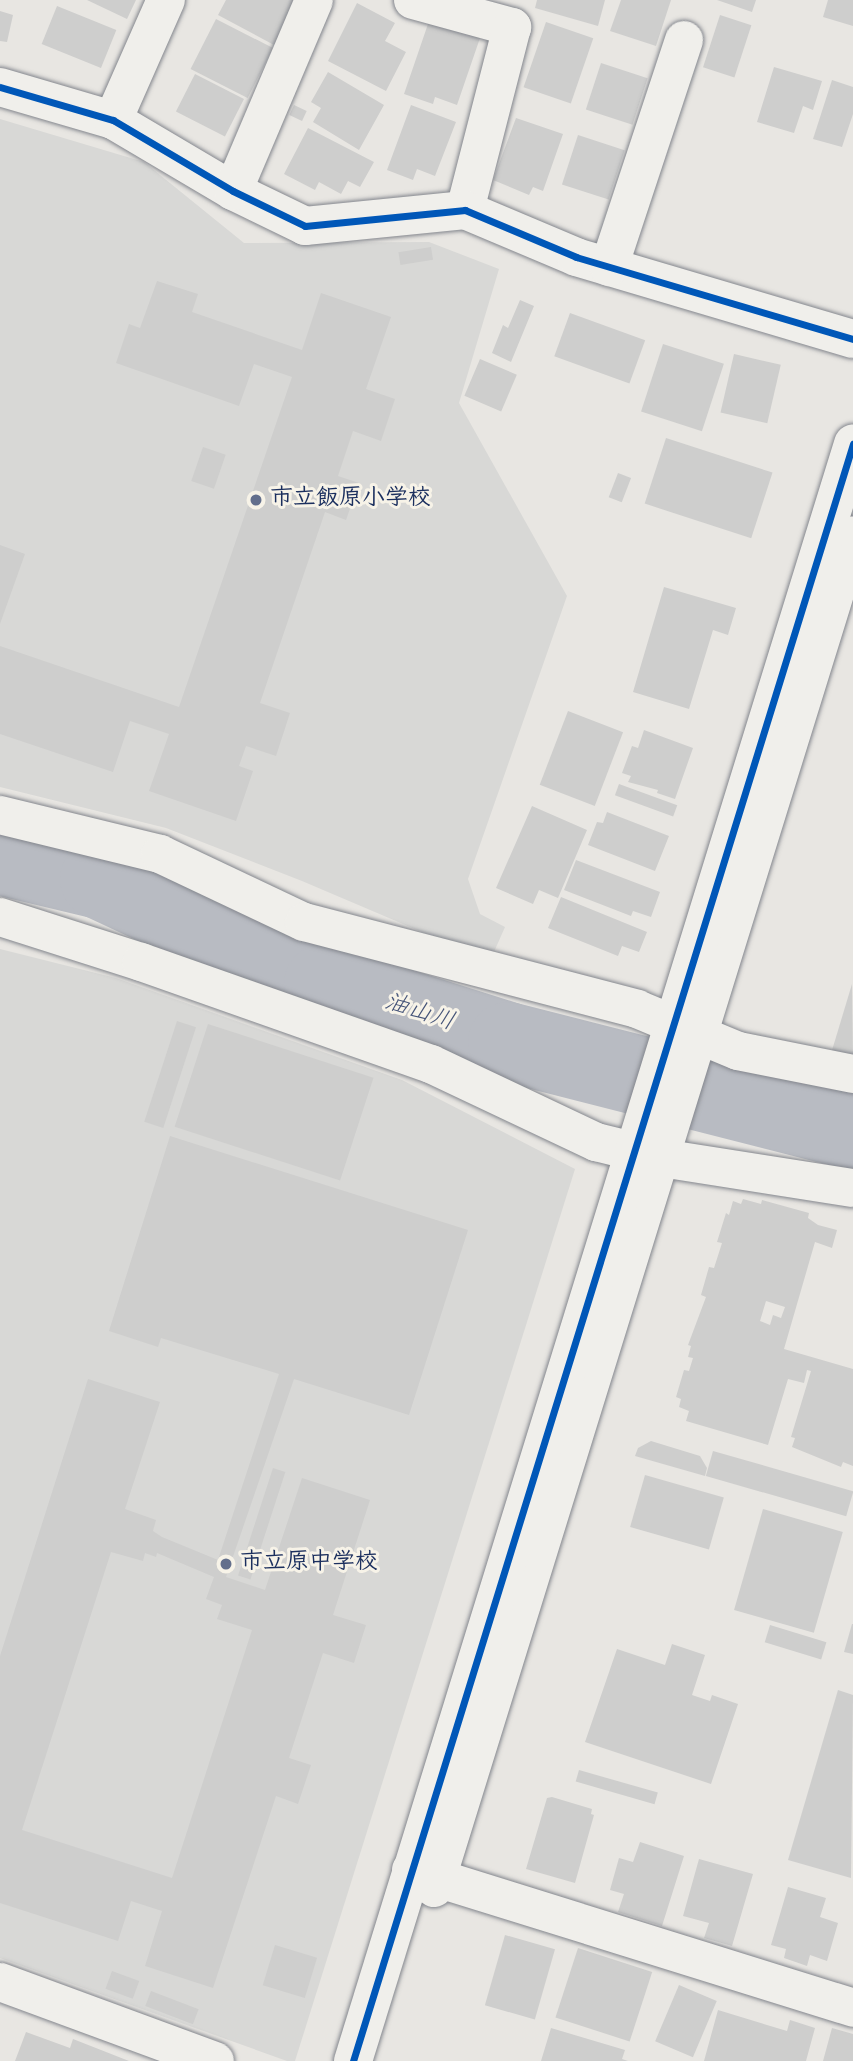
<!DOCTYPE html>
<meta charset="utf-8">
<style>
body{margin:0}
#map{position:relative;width:853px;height:2061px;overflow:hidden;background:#e8e6e2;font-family:Dekko,"Klee One",sans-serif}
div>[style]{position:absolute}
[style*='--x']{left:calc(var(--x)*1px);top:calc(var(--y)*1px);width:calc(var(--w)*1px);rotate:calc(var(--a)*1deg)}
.built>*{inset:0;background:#d8d8d6}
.river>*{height:80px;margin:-40px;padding:0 40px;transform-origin:40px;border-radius:40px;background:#b8bbc2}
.building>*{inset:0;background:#cececd;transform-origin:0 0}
.roads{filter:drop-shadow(0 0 2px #83868d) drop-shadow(0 0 2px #83868d)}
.street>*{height:38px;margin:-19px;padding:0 19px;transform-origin:19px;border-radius:19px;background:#f0efeb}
.secondary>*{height:38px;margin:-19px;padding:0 19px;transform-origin:19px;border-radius:19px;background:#f0efeb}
.cycleway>*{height:7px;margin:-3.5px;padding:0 3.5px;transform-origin:3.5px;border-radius:3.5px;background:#0057b8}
.dots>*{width:19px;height:19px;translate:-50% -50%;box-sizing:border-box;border:4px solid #f7f3e8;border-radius:50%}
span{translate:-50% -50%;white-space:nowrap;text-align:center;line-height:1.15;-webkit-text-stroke:6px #f7f3e8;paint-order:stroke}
.poi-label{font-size:23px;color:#1b2f5e;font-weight:700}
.left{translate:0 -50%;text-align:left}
.water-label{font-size:24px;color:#445378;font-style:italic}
</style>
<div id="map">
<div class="built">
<div style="clip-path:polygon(0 119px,144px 162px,244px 243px,429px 242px,499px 269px,459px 403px,567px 596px,468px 879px,480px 914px,505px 927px,490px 961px,302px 881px,166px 828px,0 787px)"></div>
<div style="clip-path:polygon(0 949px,116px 978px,402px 1080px,575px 1169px,295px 2061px,287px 2061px,0 1958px)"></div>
</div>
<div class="river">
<div style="--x:0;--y:855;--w:103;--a:13.5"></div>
<div style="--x:100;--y:879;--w:247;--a:25.1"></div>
<div style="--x:324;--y:984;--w:193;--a:17.5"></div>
<div style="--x:508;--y:1042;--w:356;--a:14.3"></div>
</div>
<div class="building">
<div style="clip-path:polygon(87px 0,136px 0,127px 19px)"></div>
<div style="clip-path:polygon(226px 0,299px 0,274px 45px,218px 15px)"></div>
<div style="clip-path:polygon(537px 0,605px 0,598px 26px,535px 8px)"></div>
<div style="clip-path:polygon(621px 0,671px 0,656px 46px,610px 31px)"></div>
<div style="clip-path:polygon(717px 0,756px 0,752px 12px)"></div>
<div style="clip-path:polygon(828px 0,853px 0,853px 26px,823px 17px)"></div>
<div style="clip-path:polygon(357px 3px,395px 23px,385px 41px,406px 52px,386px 91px,328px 61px)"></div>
<div style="left:57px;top:6px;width:64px;height:41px;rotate:22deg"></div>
<div style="clip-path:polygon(0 11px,13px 15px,7px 42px,0 41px)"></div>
<div style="left:720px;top:15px;width:33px;height:55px;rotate:18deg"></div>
<div style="left:216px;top:19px;width:64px;height:56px;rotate:27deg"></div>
<div style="clip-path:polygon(429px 21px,480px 38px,457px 105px,435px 97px,433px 104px,404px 94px)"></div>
<div style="left:546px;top:22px;width:50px;height:69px;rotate:19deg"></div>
<div style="left:601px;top:63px;width:49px;height:49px;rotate:18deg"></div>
<div style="clip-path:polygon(774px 67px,822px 81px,813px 110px,803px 106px,794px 133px,757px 122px)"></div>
<div style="clip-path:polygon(328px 72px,384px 105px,359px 150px,313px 122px,321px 108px,311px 102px)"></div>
<div style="left:195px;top:74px;width:55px;height:42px;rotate:27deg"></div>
<div style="clip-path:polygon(832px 80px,853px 87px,853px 114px,842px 147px,813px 139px)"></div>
<div style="left:294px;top:105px;width:14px;height:11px;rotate:25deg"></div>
<div style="clip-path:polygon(411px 105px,456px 122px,435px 176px,417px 169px,413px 180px,387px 170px)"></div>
<div style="clip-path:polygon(516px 118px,563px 134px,543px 191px,533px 187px,529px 195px,493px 180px)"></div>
<div style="clip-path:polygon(308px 128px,374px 162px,360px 187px,348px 181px,341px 194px,319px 182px,315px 190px,284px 174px)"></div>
<div style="left:578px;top:135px;width:49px;height:52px;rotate:18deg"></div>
<div style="left:431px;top:247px;width:13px;height:33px;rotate:81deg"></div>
<div style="clip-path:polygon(157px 281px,198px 294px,192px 312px,302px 350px,321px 293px,391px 317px,366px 389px,395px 399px,381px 441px,353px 431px,338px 476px,359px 483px,346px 520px,325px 512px,260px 703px,290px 713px,276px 756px,246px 746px,239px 766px,253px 771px,236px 821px,149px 791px,169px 734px,130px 721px,113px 772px,0 734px,0 646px,179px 707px,292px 377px,254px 364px,239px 406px,116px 363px,129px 324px,140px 328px)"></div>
<div style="clip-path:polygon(520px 300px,534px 306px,511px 362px,492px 353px,503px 325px,508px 328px)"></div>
<div style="left:570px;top:313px;width:80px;height:46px;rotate:20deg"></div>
<div style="left:663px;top:344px;width:64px;height:71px;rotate:18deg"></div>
<div style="left:734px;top:354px;width:48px;height:60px;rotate:13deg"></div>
<div style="left:480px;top:359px;width:40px;height:40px;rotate:23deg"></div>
<div style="left:666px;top:438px;width:112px;height:69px;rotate:18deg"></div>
<div style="left:203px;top:447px;width:24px;height:36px;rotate:19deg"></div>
<div style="left:618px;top:473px;width:14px;height:26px;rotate:21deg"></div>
<div style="clip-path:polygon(0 545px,25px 554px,0 624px)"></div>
<div style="clip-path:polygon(664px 587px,736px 608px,728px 635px,713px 630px,689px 709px,633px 692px)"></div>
<div style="left:568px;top:711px;width:59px;height:79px;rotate:21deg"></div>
<div style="clip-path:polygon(644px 730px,693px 748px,675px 799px,657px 793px,658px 790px,628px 782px,631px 776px,622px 773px,632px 746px,638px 748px)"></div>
<div style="left:619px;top:784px;width:62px;height:12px;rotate:20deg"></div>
<div style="clip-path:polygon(532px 806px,587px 830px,558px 898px,539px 890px,533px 904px,496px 888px)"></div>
<div style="clip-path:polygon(607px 812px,669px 836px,655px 871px,588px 845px,597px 822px,603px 823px)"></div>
<div style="clip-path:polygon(576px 860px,660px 892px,651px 917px,633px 911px,631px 916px,564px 890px)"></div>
<div style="clip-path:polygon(561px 897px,647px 932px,639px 952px,622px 946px,618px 956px,548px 928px)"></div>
<div style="clip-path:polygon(852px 984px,853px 1057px,830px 1057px)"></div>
<div style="left:177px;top:1021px;width:20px;height:106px;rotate:18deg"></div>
<div style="left:208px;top:1024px;width:174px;height:108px;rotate:18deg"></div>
<div style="clip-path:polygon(evenodd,170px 1136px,468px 1230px,409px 1415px,294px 1379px,226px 1577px,265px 1590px,302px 1478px,370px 1500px,333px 1615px,366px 1625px,354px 1663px,323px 1653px,289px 1758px,311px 1765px,298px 1804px,276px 1796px,213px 1988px,145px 1966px,162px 1911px,131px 1901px,118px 1941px,0 1903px,0 1656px,88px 1379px,160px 1402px,125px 1509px,156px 1520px,153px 1531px,162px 1537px,218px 1560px,279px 1374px,161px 1338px,158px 1347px,109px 1331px,170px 1136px,111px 1552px,143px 1561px,145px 1553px,156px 1557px,157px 1553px,214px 1577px,206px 1599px,222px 1605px,217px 1619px,252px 1630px,172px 1878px,22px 1830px,111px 1552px)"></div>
<div style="clip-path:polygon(evenodd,743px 1199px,761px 1204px,762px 1200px,809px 1213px,808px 1218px,818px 1225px,837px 1230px,832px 1248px,815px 1242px,784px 1349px,853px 1369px,853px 1466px,843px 1462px,841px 1467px,792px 1447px,795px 1438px,791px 1437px,811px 1371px,807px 1370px,804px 1383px,788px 1379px,768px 1445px,686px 1421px,689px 1411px,679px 1407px,681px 1399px,676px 1397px,684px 1370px,689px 1371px,693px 1358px,688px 1357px,691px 1346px,688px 1345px,706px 1297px,701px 1295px,709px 1267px,714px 1268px,722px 1243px,717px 1242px,726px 1213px,729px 1215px,733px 1201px,741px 1204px,743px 1199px,766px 1301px,785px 1307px,781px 1318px,773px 1315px,770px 1325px,760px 1321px,766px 1301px)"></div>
<div style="clip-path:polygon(651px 1441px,700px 1456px,707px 1468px,705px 1476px,635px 1456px,638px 1448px)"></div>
<div style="left:713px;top:1451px;width:146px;height:26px;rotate:16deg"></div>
<div style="left:273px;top:1468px;width:13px;height:113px;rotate:18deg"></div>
<div style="left:645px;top:1475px;width:82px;height:54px;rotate:16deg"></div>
<div style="left:763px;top:1509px;width:83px;height:105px;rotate:16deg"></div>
<div style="clip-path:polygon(852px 1624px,853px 1624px,853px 1654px,844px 1652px)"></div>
<div style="left:770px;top:1625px;width:59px;height:18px;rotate:17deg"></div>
<div style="clip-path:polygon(672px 1644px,705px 1655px,692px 1695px,710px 1701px,712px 1695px,738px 1704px,711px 1784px,585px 1742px,617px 1649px,665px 1665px)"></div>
<div style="clip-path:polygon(838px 1690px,853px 1695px,851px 1878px,788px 1860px)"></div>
<div style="left:579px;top:1770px;width:82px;height:12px;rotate:16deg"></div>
<div style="clip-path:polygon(552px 1797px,592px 1809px,591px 1814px,594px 1815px,575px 1883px,526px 1869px,547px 1798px)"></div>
<div style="clip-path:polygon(640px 1842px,684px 1856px,662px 1926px,618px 1912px,624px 1894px,610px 1890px,619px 1858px,633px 1862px)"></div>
<div style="clip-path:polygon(699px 1859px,753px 1874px,732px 1946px,704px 1938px,709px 1923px,683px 1916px)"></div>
<div style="clip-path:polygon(788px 1887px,826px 1898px,820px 1917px,838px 1923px,827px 1961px,810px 1955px,807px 1966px,784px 1958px,786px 1949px,771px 1945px)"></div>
<div style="left:505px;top:1935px;width:52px;height:73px;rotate:16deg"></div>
<div style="left:275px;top:1945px;width:44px;height:42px;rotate:17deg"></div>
<div style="left:578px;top:1948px;width:78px;height:73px;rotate:18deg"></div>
<div style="left:112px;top:1971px;width:29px;height:19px;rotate:20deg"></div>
<div style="left:679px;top:1985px;width:41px;height:61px;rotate:23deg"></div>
<div style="left:151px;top:1991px;width:51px;height:16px;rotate:21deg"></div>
<div style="clip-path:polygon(718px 2010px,787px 2031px,790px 2020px,815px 2028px,806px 2061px,704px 2061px)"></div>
<div style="clip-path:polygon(551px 2028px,625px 2050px,622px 2059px,628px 2061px,541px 2061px)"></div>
<div style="clip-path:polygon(832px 2028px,853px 2034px,853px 2061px,823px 2061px)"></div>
<div style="clip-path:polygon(26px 2032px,70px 2048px,73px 2039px,129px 2061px,15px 2061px)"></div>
</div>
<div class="roads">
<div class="street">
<div style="--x:413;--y:0;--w:103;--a:15.3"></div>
<div style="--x:512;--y:27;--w:189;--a:104.4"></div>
<div style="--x:0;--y:87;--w:118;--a:16.3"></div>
<div style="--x:113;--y:120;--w:139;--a:30.6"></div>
<div style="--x:233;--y:191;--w:80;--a:25.9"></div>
<div style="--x:305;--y:226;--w:161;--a:-5.7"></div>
<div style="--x:465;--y:210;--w:121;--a:22.9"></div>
<div style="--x:576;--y:257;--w:289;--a:16.5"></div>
<div style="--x:113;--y:120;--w:131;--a:-66.2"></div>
<div style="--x:233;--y:191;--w:207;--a:-67"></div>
<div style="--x:609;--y:267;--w:239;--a:-71.7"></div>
<div style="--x:0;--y:815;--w:165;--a:13.7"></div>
<div style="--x:160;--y:854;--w:159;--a:25.3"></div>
<div style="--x:304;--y:922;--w:344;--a:14.6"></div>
<div style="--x:637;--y:1009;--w:109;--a:22.6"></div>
<div style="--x:738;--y:1051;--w:117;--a:11.3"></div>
<div style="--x:0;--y:917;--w:148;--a:17.7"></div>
<div style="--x:141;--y:962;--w:307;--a:19.4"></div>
<div style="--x:431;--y:1064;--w:183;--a:25.3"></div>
<div style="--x:596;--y:1142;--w:67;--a:13.8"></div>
<div style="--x:661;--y:1158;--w:194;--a:8.9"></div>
<div style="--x:411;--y:1870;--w:463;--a:17.3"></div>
<div style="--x:0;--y:1982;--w:229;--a:20.2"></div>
</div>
<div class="secondary">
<div style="--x:434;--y:1888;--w:1416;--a:-72.79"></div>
<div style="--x:353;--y:2061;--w:1693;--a:-72.82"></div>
</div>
</div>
<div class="cycleway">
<div style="--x:0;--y:87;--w:118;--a:16.3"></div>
<div style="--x:113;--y:120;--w:139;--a:30.6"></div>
<div style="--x:233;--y:191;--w:80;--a:25.9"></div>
<div style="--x:305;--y:226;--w:161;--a:-5.7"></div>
<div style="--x:465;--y:210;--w:121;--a:22.9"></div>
<div style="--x:576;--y:257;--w:289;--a:16.5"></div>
<div style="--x:353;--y:2061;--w:1693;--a:-72.82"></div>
</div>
<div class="dots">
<div style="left:256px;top:500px;background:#636f8c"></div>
<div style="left:226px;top:1564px;background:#636f8c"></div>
</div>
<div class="poi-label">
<span class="left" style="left:270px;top:500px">市立飯原小学校</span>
<span class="left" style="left:240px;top:1564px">市立原中学校</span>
</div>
<div class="water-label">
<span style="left:419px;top:1014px;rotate:18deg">油山川</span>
</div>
</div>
